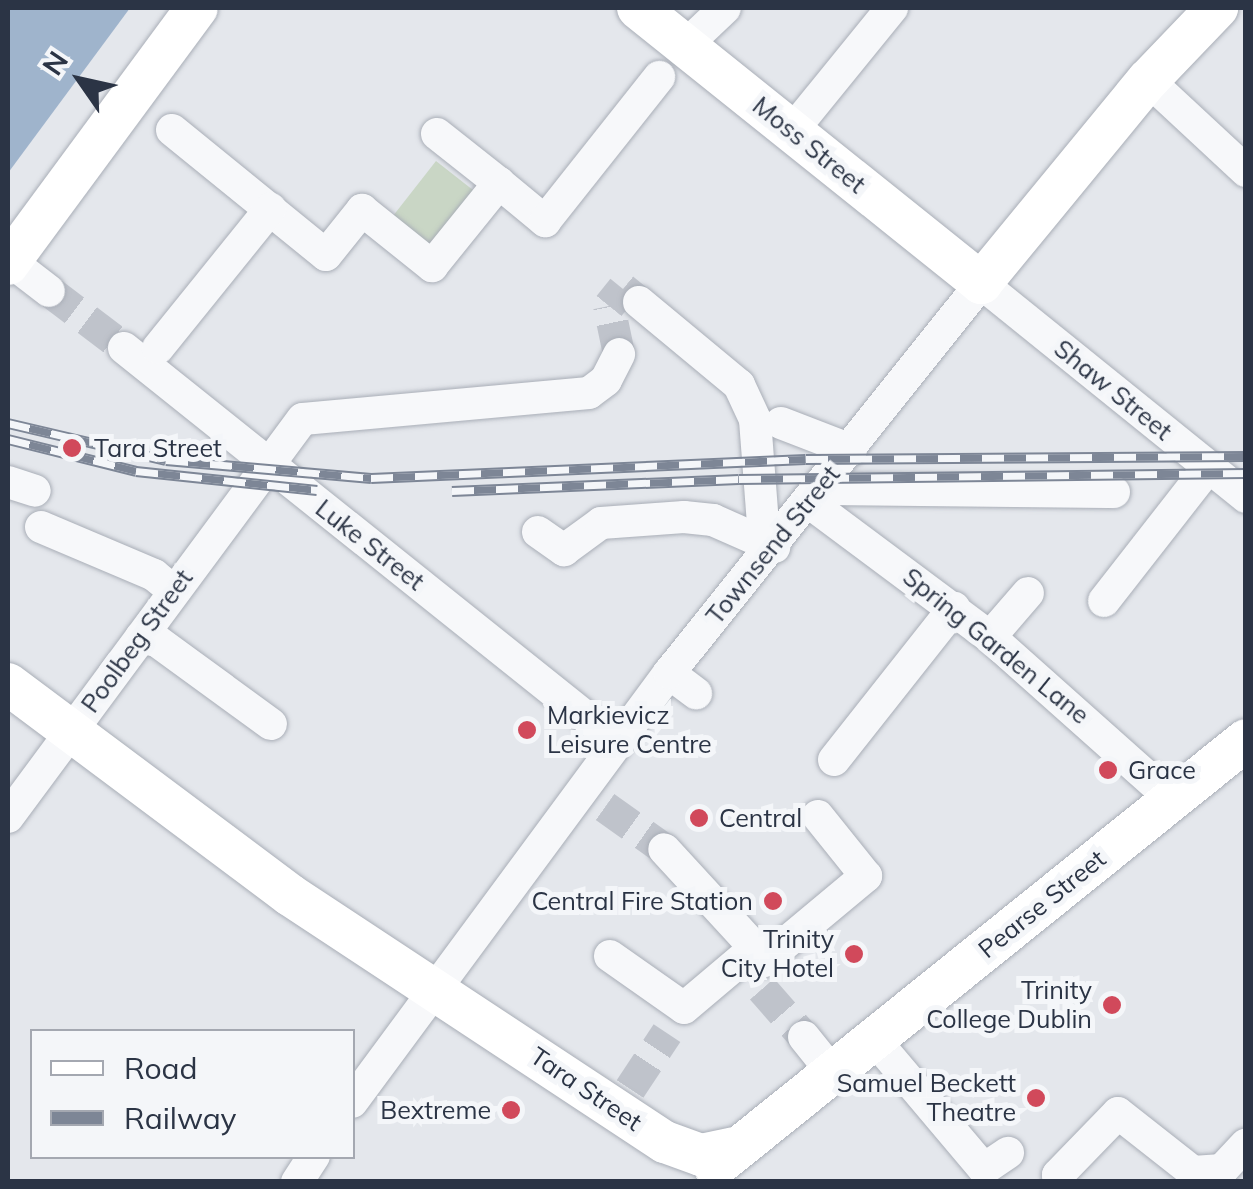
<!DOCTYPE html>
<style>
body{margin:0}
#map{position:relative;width:1253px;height:1189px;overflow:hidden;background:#e4e7ec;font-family:Mulish,sans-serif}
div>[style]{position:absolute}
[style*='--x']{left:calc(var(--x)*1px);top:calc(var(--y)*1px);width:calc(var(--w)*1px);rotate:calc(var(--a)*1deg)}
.green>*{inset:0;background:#c9d6c5;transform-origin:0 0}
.water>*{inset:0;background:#9fb4cc}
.minor-tunnel>*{height:32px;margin-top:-16px;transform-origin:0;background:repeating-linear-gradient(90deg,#bfc3cb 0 32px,transparent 0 48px)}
.roads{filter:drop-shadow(0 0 2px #a9aeb7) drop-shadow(0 0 2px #a9aeb7)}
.minor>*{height:32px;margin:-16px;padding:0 16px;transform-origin:16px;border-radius:16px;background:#f7f8fa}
.major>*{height:42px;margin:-21px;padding:0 21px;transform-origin:21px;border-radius:21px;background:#fff}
.rail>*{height:11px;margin-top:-5.5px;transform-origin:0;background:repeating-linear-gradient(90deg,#f4f6f9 0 22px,#7d8696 0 44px);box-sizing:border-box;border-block:2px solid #7d8696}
.dots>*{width:28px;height:28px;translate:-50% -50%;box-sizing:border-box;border:5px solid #f4f6f9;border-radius:50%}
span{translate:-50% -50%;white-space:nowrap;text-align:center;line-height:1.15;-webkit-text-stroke:10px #f4f6f9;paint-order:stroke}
.street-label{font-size:25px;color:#2b3445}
.poi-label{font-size:25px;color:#2b3445}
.left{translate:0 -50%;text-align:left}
.right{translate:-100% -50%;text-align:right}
.frame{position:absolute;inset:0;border:10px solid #2b3445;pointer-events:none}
.legend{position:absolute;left:30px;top:1029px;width:325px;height:130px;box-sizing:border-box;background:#f4f6f9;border:2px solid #a4a8b1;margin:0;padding:12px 18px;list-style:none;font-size:30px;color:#2b3445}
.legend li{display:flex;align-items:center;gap:20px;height:50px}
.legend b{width:50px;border:2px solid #a4a8b1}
.north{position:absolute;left:30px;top:30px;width:100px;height:100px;-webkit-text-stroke:8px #f4f6f9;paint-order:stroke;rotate:304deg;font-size:28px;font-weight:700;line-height:40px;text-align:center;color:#2b3445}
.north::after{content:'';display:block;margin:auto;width:35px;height:45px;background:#2b3445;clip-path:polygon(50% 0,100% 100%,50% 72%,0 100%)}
</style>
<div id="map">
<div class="green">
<div style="left:436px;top:161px;width:53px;height:75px;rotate:38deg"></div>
</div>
<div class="water">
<div style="clip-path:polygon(8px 8px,130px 8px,8px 173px)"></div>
</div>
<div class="minor-tunnel">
<div style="--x:49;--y:291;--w:94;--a:37.2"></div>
<div style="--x:619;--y:354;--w:49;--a:-101.8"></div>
<div style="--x:609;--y:306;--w:22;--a:-51"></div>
<div style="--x:623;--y:289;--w:21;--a:39"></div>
<div style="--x:605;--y:807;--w:72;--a:35.4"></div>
<div style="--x:762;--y:989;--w:64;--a:48.8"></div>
<div style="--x:630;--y:1089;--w:67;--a:-56.5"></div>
</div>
<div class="roads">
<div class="minor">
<div style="--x:685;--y:46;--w:55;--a:-43.5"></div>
<div style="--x:1148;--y:80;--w:134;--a:42.9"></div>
<div style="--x:172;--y:130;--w:198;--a:39.1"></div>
<div style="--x:326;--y:255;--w:58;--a:-51.3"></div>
<div style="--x:362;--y:210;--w:90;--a:38.7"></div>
<div style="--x:432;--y:266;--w:107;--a:-51.1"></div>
<div style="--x:499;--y:183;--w:60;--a:39.6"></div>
<div style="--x:545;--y:221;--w:184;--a:-51.6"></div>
<div style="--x:792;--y:131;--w:159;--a:-50.9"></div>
<div style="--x:437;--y:134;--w:79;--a:38.3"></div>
<div style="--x:10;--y:261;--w:49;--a:37.6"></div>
<div style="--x:639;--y:302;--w:130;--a:39.7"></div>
<div style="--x:739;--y:385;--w:38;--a:65"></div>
<div style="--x:755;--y:420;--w:118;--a:85.6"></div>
<div style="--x:124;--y:348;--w:631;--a:38.63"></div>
<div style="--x:158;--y:348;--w:179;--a:-51.1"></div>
<div style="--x:781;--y:423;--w:75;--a:21.1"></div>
<div style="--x:8;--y:482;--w:28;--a:18"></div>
<div style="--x:820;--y:489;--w:294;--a:0.6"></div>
<div style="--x:810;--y:503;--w:224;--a:36.7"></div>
<div style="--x:990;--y:637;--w:244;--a:41.7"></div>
<div style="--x:41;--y:527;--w:123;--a:23"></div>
<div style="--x:154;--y:575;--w:26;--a:39"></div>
<div style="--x:538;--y:532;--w:32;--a:35"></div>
<div style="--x:564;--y:550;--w:46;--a:-36.1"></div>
<div style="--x:601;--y:523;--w:83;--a:-4.1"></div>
<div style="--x:684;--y:517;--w:29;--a:6"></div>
<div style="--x:713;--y:520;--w:67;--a:23.9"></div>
<div style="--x:1104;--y:601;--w:169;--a:-52"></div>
<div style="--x:141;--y:637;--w:16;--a:14"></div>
<div style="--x:157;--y:641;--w:141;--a:36.1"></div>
<div style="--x:990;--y:637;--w:58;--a:-49.2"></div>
<div style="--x:669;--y:673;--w:34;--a:37"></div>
<div style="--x:834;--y:760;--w:194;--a:-51.7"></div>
<div style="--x:8;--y:817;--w:495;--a:-53.5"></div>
<div style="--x:303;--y:419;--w:287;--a:-5.2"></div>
<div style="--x:589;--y:393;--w:21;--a:-37"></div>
<div style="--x:606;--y:380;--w:29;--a:-63"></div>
<div style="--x:755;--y:948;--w:16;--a:55"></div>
<div style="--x:764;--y:961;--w:133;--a:-39.8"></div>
<div style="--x:866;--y:876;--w:77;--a:-128.7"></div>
<div style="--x:610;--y:956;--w:90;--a:35.1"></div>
<div style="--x:684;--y:1008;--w:93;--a:-40.2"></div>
<div style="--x:755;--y:948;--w:134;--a:-132.6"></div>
<div style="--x:804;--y:1037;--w:45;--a:51.3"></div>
<div style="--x:874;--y:1039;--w:170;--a:49.8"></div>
<div style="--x:984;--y:1169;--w:29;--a:-34"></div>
<div style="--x:352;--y:1102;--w:533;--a:-53.54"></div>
<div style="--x:669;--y:673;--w:499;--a:-51.3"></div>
<div style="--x:981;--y:283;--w:341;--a:38.9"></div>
<div style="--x:297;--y:1182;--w:31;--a:-57"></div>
<div style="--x:1059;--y:1182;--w:7;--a:-98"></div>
<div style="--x:1058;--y:1175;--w:86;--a:-45.9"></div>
<div style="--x:1118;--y:1113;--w:95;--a:38.2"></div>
<div style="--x:1193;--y:1172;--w:29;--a:-4"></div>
<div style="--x:1222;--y:1170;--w:35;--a:-47"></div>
</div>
<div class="major">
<div style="--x:638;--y:8;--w:440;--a:38.7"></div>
<div style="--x:981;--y:283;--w:263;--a:-50.6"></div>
<div style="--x:1148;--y:80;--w:100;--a:-46.2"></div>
<div style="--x:8;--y:264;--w:318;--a:-53.6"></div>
<div style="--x:8;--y:684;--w:352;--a:36.8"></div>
<div style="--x:290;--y:895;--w:449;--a:33.4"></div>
<div style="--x:665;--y:1142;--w:38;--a:20"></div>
<div style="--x:701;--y:1155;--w:34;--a:-12"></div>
<div style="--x:715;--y:1167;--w:681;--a:-38.8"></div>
</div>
</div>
<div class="rail">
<div style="--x:8;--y:423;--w:162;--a:13.2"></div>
<div style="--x:166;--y:460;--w:206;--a:5"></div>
<div style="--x:371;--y:478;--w:435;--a:-2.5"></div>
<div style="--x:806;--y:459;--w:440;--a:-0.4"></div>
<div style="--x:8;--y:439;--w:132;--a:14"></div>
<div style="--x:136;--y:471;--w:182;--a:6"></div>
<div style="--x:452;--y:491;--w:287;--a:-2.4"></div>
<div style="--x:739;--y:479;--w:507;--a:-0.68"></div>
</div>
<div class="dots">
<div style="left:72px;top:448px;background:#d1495b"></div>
<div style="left:527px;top:730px;background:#d1495b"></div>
<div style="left:1108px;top:770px;background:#d1495b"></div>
<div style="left:699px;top:818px;background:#d1495b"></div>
<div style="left:773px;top:901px;background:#d1495b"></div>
<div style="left:854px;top:954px;background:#d1495b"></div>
<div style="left:1112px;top:1005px;background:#d1495b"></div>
<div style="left:1036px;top:1098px;background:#d1495b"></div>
<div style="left:511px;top:1110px;background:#d1495b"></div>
</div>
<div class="street-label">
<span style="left:809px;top:145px;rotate:39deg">Moss Street</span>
<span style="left:1113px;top:390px;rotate:39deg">Shaw Street</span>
<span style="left:370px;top:545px;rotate:38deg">Luke Street</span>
<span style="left:773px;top:545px;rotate:-51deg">Townsend Street</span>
<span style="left:137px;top:641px;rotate:-54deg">Poolbeg Street</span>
<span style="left:996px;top:646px;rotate:39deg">Spring Garden Lane</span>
<span style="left:1042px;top:904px;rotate:-39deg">Pearse Street</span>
<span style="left:586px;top:1089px;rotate:34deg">Tara Street</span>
</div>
<div class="poi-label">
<span class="left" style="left:94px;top:448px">Tara Street</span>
<span class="left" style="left:547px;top:730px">Markievicz<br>Leisure Centre</span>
<span class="left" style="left:1128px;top:770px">Grace</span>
<span class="left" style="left:719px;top:818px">Central</span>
<span class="right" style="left:753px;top:901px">Central Fire Station</span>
<span class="right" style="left:834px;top:954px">Trinity<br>City Hotel</span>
<span class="right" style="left:1092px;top:1005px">Trinity<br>College Dublin</span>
<span class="right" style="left:1016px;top:1098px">Samuel Beckett<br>Theatre</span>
<span class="right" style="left:491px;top:1110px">Bextreme</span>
</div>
<div class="frame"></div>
<ul class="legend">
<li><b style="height:12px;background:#fff"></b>Road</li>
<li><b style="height:12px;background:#7d8696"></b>Railway</li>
</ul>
<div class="north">N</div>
</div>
